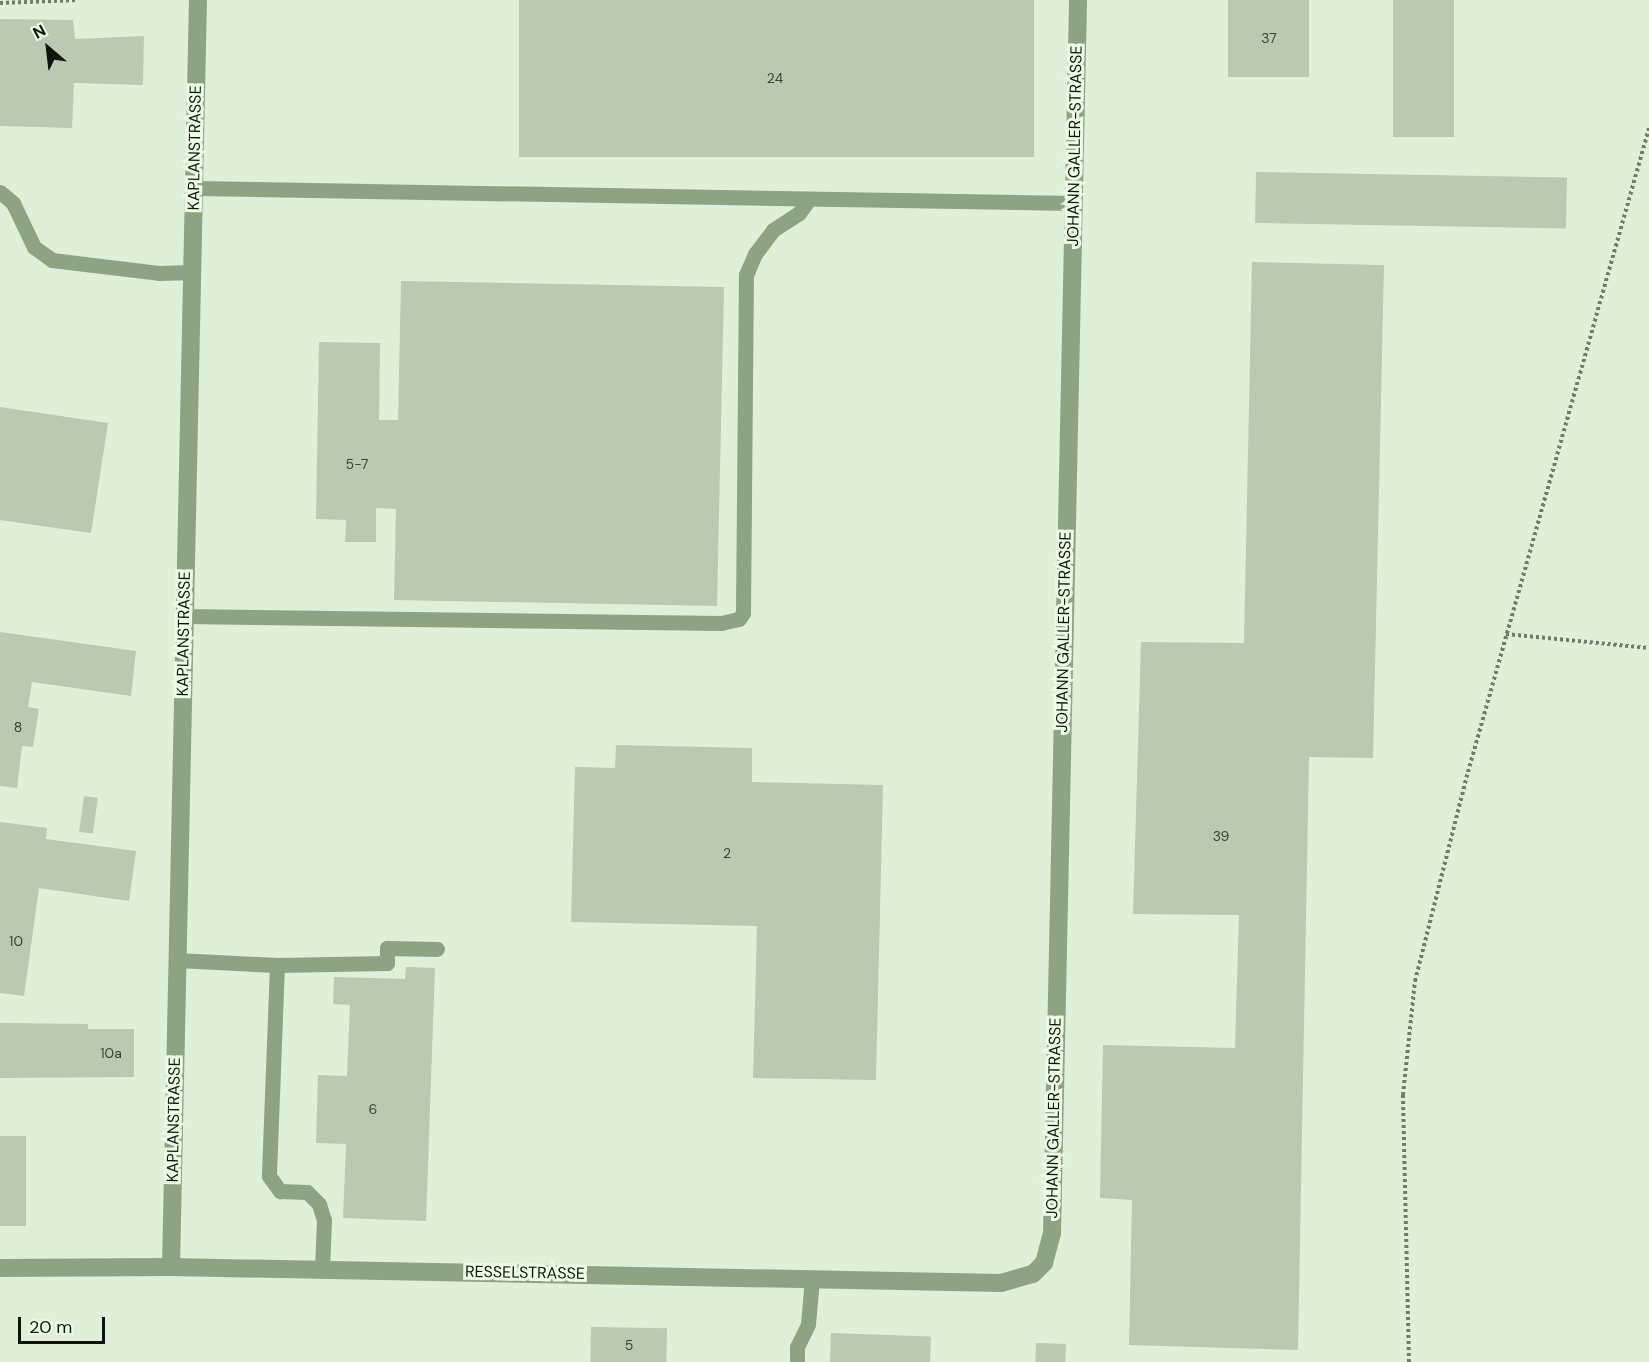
<!DOCTYPE html>
<style>
body{margin:0}
#map{position:relative;width:1649px;height:1362px;overflow:hidden;background:#dfefd8;font-family:"DM Sans",sans-serif}
div>[style]{position:absolute}
[style*='--x']{left:calc(var(--x)*1px);top:calc(var(--y)*1px);width:calc(var(--w)*1px);rotate:calc(var(--a)*1deg)}
.building>*{inset:0;background:#b9c9b2;transform-origin:0 0}
.path>*{height:4px;margin-top:-2px;transform-origin:0;background:repeating-linear-gradient(90deg,#717b6c 0 3px,transparent 0 6px)}
.lane>*{height:15px;margin:-7.5px;padding:0 7.5px;transform-origin:7.5px;border-radius:7.5px;background:#8da383}
.street>*{height:18px;margin:-9px;padding:0 9px;transform-origin:9px;border-radius:9px;background:#8da383}
span{translate:-50% -50%;white-space:nowrap;text-align:center;line-height:1.15;-webkit-text-stroke:6px #ecfde5;paint-order:stroke}
.number-label{font-size:14px;color:#394035}
.number-label span{-webkit-text-stroke-width:0}
.street-label{font-size:16px;color:#0e130b}
.north{position:absolute;left:18px;top:18px;width:60px;height:60px;-webkit-text-stroke:4px #ecfde5;paint-order:stroke;rotate:332deg;font-size:16px;font-weight:700;line-height:24px;text-align:center;color:#0e130b}
.north::after{content:'';display:block;margin:auto;width:21px;height:27px;background:#0e130b;clip-path:polygon(50% 0,100% 100%,50% 72%,0 100%)}
.scale{position:absolute;left:18px;top:1317px;width:87px;height:27px;box-sizing:border-box;border:3px solid #0e130b;border-top:0;padding-left:8px;font-size:18px;line-height:21px;white-space:nowrap;color:#0e130b;-webkit-text-stroke:4px #ecfde5;paint-order:stroke}
</style>
<div id="map">
<div class="building">
<div style="left:519px;top:0;width:515px;height:157px"></div>
<div style="left:1228px;top:0;width:81px;height:77px"></div>
<div style="left:1393px;top:0;width:61px;height:137px"></div>
<div style="clip-path:polygon(0 19px,73px 20px,75px 39px,144px 36px,143px 85px,74px 83px,72px 128px,0 126px)"></div>
<div style="left:1256px;top:172px;width:311px;height:51px;rotate:1deg"></div>
<div style="clip-path:polygon(1252px 262px,1384px 265px,1373px 758px,1309px 757px,1298px 1350px,1129px 1345px,1132px 1200px,1100px 1198px,1103px 1045px,1235px 1048px,1239px 915px,1133px 914px,1141px 642px,1244px 643px)"></div>
<div style="clip-path:polygon(401px 281px,724px 287px,717px 606px,394px 600px,396px 509px,376px 508px,376px 542px,345px 542px,346px 520px,316px 519px,319px 342px,380px 343px,379px 420px,398px 420px)"></div>
<div style="clip-path:polygon(0 407px,108px 423px,91px 533px,0 520px)"></div>
<div style="clip-path:polygon(0 632px,136px 651px,131px 696px,32px 682px,28px 707px,39px 709px,33px 747px,22px 746px,17px 788px,0 786px)"></div>
<div style="clip-path:polygon(616px 745px,752px 748px,752px 782px,883px 785px,876px 1080px,753px 1078px,757px 926px,571px 922px,575px 767px,615px 768px)"></div>
<div style="left:84px;top:796px;width:14px;height:36px;rotate:8deg"></div>
<div style="clip-path:polygon(0 822px,47px 828px,46px 839px,136px 851px,129px 901px,39px 888px,24px 996px,0 993px)"></div>
<div style="clip-path:polygon(406px 967px,435px 968px,426px 1221px,343px 1218px,346px 1144px,316px 1143px,318px 1075px,347px 1076px,350px 1005px,333px 1004px,334px 977px,405px 979px)"></div>
<div style="clip-path:polygon(0 1023px,88px 1024px,88px 1029px,134px 1029px,134px 1077px,0 1078px)"></div>
<div style="left:0;top:1136px;width:26px;height:90px"></div>
<div style="left:591px;top:1327px;width:76px;height:35px;rotate:1deg"></div>
<div style="left:831px;top:1333px;width:100px;height:29px;rotate:2deg"></div>
<div style="left:1036px;top:1343px;width:30px;height:19px;rotate:2deg"></div>
</div>
<div class="path">
<div style="--x:0;--y:3;--w:78;--a:-2.2"></div>
<div style="--x:1506;--y:634;--w:144;--a:5.6"></div>
<div style="--x:1409;--y:1362;--w:267;--a:-91.3"></div>
<div style="--x:1403;--y:1095;--w:115;--a:-84"></div>
<div style="--x:1415;--y:981;--w:216;--a:-75.8"></div>
<div style="--x:1468;--y:772;--w:669;--a:-74.3"></div>
</div>
<div class="lane">
<div style="--x:194;--y:188;--w:879;--a:0.98"></div>
<div style="--x:0;--y:192;--w:17;--a:40"></div>
<div style="--x:13;--y:203;--w:49;--a:64.5"></div>
<div style="--x:34;--y:247;--w:22;--a:36"></div>
<div style="--x:52;--y:260;--w:109;--a:6.9"></div>
<div style="--x:160;--y:273;--w:32;--a:-2"></div>
<div style="--x:185;--y:616;--w:536;--a:0.75"></div>
<div style="--x:721;--y:623;--w:18;--a:-13"></div>
<div style="--x:739;--y:619;--w:7;--a:-56"></div>
<div style="--x:743;--y:613;--w:338;--a:-89.5"></div>
<div style="--x:746;--y:275;--w:23;--a:-67"></div>
<div style="--x:755;--y:254;--w:30;--a:-53"></div>
<div style="--x:773;--y:230;--w:31;--a:-33"></div>
<div style="--x:799;--y:213;--w:17;--a:-54"></div>
<div style="--x:177;--y:960;--w:100;--a:2.9"></div>
<div style="--x:277;--y:965;--w:211;--a:92.2"></div>
<div style="--x:269;--y:1176;--w:19;--a:54"></div>
<div style="--x:280;--y:1191;--w:27;--a:2"></div>
<div style="--x:307;--y:1192;--w:17;--a:45"></div>
<div style="--x:319;--y:1204;--w:17;--a:73"></div>
<div style="--x:324;--y:1220;--w:50;--a:92.3"></div>
<div style="--x:277;--y:965;--w:110;--a:-1"></div>
<div style="--x:387;--y:963;--w:15;--a:-90"></div>
<div style="--x:387;--y:948;--w:50;--a:1.1"></div>
<div style="--x:797;--y:1362;--w:15;--a:-90"></div>
<div style="--x:797;--y:1347;--w:25;--a:-64"></div>
<div style="--x:808;--y:1324;--w:45;--a:-84.9"></div>
</div>
<div class="street">
<div style="--x:171;--y:1267;--w:1267;--a:-88.78"></div>
<div style="--x:0;--y:1268;--w:171;--a:-0.3"></div>
<div style="--x:171;--y:1267;--w:830;--a:1.1"></div>
<div style="--x:1001;--y:1283;--w:33;--a:-16"></div>
<div style="--x:1033;--y:1274;--w:16;--a:-45"></div>
<div style="--x:1044;--y:1263;--w:31;--a:-75"></div>
<div style="--x:1052;--y:1233;--w:1233;--a:-88.79"></div>
</div>
<div class="number-label">
<span style="left:1269px;top:38px">37</span>
<span style="left:775px;top:78px">24</span>
<span style="left:357px;top:464px">5-7</span>
<span style="left:18px;top:727px">8</span>
<span style="left:1221px;top:836px">39</span>
<span style="left:727px;top:853px">2</span>
<span style="left:16px;top:941px">10</span>
<span style="left:111px;top:1053px">10a</span>
<span style="left:373px;top:1109px">6</span>
<span style="left:629px;top:1345px">5</span>
</div>
<div class="street-label">
<span style="left:1075px;top:146px;rotate:-89deg">JOHANN GALLER-STRASSE</span>
<span style="left:195px;top:148px;rotate:-89deg">KAPLANSTRASSE</span>
<span style="left:1064px;top:632px;rotate:-89deg">JOHANN GALLER-STRASSE</span>
<span style="left:184px;top:634px;rotate:-89deg">KAPLANSTRASSE</span>
<span style="left:1054px;top:1118px;rotate:-89deg">JOHANN GALLER-STRASSE</span>
<span style="left:174px;top:1120px;rotate:-89deg">KAPLANSTRASSE</span>
<span style="left:525px;top:1273px;rotate:1deg">RESSELSTRASSE</span>
</div>
<div class="north">N</div>
<div class="scale">20 m</div>
</div>
